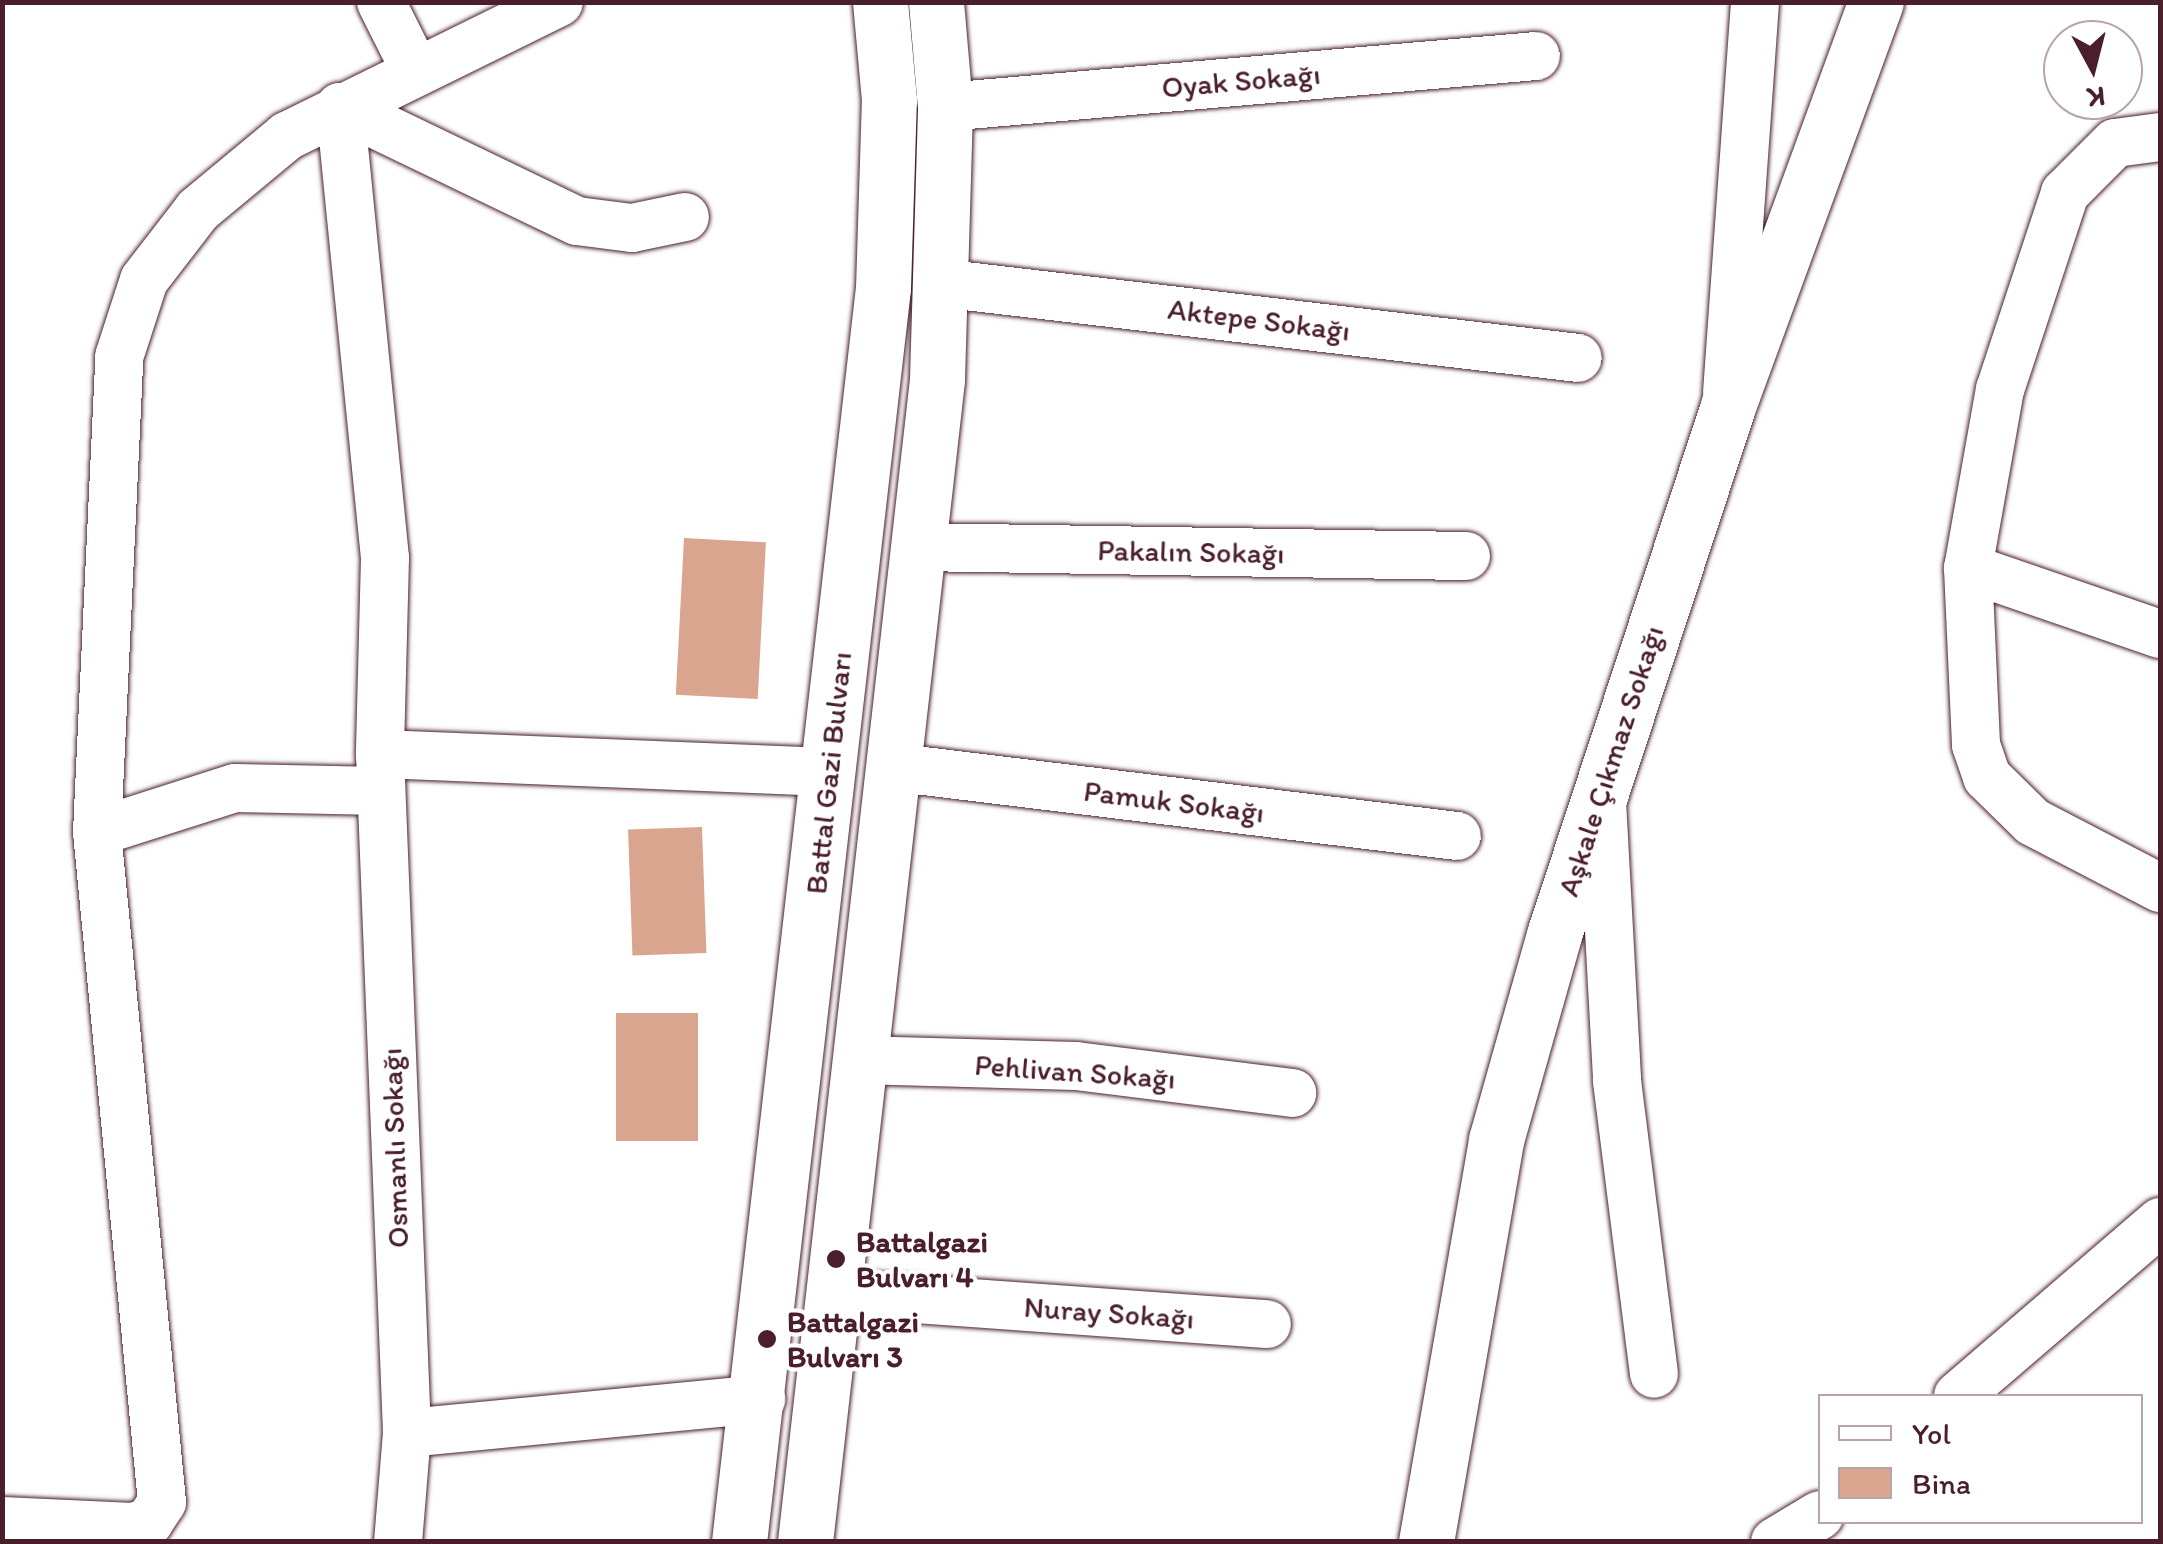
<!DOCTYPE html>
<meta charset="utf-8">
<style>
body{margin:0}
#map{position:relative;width:2163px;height:1544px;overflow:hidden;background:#fff;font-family:Itim,sans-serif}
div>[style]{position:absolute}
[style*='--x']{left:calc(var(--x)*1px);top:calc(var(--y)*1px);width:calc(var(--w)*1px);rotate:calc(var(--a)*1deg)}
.building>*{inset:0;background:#d9a58e;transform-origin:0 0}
.roads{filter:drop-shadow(0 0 2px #4a1f2b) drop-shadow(0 0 2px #4a1f2b)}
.street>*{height:48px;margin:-24px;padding:0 24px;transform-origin:24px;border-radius:24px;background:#fff}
.secondary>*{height:55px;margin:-27.5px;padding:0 27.5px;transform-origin:27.5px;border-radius:27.5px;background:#fff}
.primary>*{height:55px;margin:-27.5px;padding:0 27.5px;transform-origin:27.5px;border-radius:27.5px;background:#fff}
.dots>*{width:28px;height:28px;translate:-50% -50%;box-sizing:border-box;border:5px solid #fff;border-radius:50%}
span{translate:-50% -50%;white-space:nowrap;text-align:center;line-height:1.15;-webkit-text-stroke:8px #fff;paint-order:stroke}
.street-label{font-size:30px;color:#4a1f2b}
.poi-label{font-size:30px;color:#4a1f2b;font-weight:700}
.left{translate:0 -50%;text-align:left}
.frame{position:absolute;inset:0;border:5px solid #4a1f2b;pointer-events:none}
.legend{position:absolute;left:1818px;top:1394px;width:325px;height:130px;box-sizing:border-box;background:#fff;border:2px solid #b7a5aa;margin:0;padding:12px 18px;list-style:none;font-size:30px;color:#4a1f2b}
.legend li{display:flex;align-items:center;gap:20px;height:50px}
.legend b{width:50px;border:2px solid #b7a5aa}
.north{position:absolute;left:2043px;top:20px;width:100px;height:100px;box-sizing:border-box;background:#fff;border:2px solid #b7a5aa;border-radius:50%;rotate:173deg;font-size:28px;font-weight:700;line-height:40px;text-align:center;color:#4a1f2b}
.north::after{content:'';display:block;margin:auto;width:35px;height:45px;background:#4a1f2b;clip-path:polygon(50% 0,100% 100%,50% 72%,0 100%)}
</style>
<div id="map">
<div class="building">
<div style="left:684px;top:538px;width:82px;height:157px;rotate:3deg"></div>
<div style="left:702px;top:827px;width:126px;height:74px;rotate:88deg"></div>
<div style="left:616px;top:1013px;width:82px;height:128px"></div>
</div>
<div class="roads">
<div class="street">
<div style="--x:381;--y:2;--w:74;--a:63.4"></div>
<div style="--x:340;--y:107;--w:453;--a:84.3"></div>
<div style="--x:385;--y:558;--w:196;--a:91.5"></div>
<div style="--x:380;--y:754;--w:680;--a:87.72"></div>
<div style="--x:407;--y:1433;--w:109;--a:94.7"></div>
<div style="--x:340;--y:107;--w:263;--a:25.7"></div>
<div style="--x:577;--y:221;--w:55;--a:7.3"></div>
<div style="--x:632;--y:228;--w:54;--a:-11.7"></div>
<div style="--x:945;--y:107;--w:593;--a:-4.93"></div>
<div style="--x:2160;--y:137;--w:45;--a:172.4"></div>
<div style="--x:2115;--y:143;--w:71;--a:135"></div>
<div style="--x:2065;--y:193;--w:206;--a:108.3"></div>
<div style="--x:2000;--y:389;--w:182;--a:100.1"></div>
<div style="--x:1968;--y:568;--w:177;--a:87.4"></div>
<div style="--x:1976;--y:745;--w:34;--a:71"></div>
<div style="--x:1987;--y:777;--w:64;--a:44.4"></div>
<div style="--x:2033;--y:822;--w:143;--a:27.5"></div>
<div style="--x:940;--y:283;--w:642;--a:6.7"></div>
<div style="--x:1727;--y:393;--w:392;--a:-85.9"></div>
<div style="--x:917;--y:547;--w:549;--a:0.94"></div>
<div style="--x:1968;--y:568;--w:203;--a:19"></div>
<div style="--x:380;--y:754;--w:449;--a:2.3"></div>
<div style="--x:891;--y:767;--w:570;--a:6.95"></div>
<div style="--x:1602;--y:801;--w:280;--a:86.9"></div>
<div style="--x:1617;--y:1081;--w:295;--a:82.8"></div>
<div style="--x:97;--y:832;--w:145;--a:-17.7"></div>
<div style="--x:235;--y:788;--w:146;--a:1.2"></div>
<div style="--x:858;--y:1060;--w:218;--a:1.6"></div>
<div style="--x:1076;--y:1066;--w:218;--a:7.1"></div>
<div style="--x:832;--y:1293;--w:436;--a:4.1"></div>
<div style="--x:1958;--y:1396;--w:267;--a:-40.7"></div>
<div style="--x:407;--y:1433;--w:356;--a:-5.5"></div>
<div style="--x:2;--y:1521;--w:131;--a:2.6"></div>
<div style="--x:133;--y:1527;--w:17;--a:-17"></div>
<div style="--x:149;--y:1522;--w:24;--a:-57"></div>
<div style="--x:162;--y:1502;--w:673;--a:-95.54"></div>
<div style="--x:97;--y:832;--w:476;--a:-87.3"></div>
<div style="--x:119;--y:357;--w:81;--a:-72"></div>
<div style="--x:144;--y:280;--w:88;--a:-52.4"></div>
<div style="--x:198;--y:210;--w:116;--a:-39.7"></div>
<div style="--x:287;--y:136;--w:303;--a:-26.2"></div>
<div style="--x:1775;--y:1542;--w:52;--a:-31"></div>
</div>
<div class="secondary">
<div style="--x:1426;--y:1542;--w:408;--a:-80.1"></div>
<div style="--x:1496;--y:1140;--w:213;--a:-74.2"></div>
<div style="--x:1554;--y:935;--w:557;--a:-71.79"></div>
<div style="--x:1728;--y:406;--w:430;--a:-69.9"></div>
</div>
<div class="primary">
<div style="--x:739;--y:1542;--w:1262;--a:-83.45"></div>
<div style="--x:883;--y:288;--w:188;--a:-88.2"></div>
<div style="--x:889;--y:100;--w:98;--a:-95.2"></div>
<div style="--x:805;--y:1542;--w:1170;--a:-83.52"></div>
<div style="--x:937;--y:379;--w:272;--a:-88.3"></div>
<div style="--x:945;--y:107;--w:105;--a:-94.9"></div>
</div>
</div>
<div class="dots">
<div style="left:836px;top:1259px;background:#4a1f2b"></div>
<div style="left:767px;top:1339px;background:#4a1f2b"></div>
</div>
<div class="street-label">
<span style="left:1241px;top:81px;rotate:-5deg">Oyak Sokağı</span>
<span style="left:1259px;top:320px;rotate:7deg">Aktepe Sokağı</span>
<span style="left:1191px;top:552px;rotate:1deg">Pakalın Sokağı</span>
<span style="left:1611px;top:761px;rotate:-72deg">Aşkale Çıkmaz Sokağı</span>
<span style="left:829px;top:773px;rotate:-84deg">Battal Gazi Bulvarı</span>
<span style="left:1174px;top:802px;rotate:7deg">Pamuk Sokağı</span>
<span style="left:1075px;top:1072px;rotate:4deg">Pehlivan Sokağı</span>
<span style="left:395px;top:1148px;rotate:-92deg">Osmanlı Sokağı</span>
<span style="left:1109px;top:1313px;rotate:4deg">Nuray Sokağı</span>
</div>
<div class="poi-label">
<span class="left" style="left:856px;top:1259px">Battalgazi<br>Bulvarı 4</span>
<span class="left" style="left:787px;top:1339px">Battalgazi<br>Bulvarı 3</span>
</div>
<div class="frame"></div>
<ul class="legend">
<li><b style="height:12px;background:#fff"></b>Yol</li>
<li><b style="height:28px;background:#d9a58e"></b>Bina</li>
</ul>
<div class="north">K</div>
</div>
